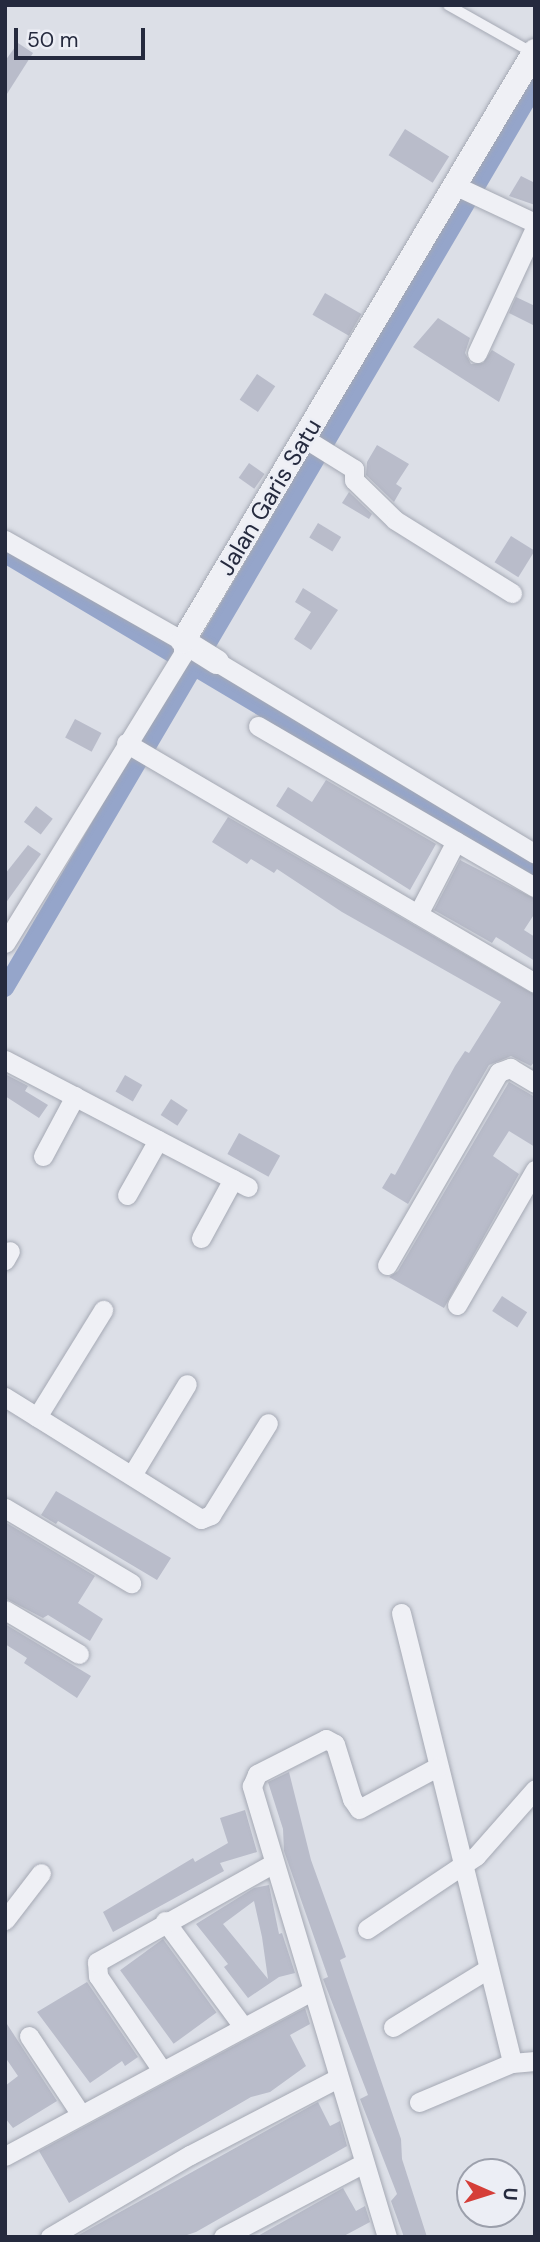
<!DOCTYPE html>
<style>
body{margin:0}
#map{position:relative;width:540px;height:2242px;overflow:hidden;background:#dcdfe7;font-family:"DM Sans",sans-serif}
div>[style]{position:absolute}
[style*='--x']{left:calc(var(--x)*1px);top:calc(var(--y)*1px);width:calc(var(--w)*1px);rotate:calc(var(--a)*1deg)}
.canal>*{height:18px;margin:-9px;padding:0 9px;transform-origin:9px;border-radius:9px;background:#95a5ca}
.building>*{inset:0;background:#b9bcca;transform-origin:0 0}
.roads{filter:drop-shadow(0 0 2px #a5a9b4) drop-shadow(0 0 2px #a5a9b4)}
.service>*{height:10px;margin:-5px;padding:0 5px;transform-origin:5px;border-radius:5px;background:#eff0f5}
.minor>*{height:19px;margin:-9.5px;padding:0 9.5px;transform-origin:9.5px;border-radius:9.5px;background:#eff0f5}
.tertiary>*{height:24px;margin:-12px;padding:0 12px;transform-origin:12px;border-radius:12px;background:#eff0f5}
span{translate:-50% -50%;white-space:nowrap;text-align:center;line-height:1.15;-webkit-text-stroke:5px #eceef5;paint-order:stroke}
.street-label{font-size:24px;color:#252a3e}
.frame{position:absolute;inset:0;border:7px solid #252a3e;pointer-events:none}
.north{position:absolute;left:456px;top:2158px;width:70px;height:70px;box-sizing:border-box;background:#eceef5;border:2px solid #9ca0ac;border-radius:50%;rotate:93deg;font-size:19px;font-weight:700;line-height:28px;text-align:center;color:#252a3e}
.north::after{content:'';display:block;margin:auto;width:24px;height:32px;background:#d53e38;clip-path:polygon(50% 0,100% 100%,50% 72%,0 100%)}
.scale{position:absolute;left:14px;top:28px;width:131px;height:32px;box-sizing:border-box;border:4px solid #252a3e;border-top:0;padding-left:9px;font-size:21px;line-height:24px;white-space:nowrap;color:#252a3e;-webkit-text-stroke:5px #eceef5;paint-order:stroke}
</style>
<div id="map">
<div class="canal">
<div style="--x:5;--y:554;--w:617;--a:30.8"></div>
<div style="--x:5;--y:988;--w:1046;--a:-59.56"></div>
</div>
<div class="building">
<div style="clip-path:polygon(18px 43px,33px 53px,5px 97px,5px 61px)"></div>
<div style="left:405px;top:129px;width:52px;height:31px;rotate:32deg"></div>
<div style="clip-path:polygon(521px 176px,535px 183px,535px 205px,509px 196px)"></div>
<div style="left:325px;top:293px;width:42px;height:25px;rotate:30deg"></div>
<div style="clip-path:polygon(516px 297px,535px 306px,535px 326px,509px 313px)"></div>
<div style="clip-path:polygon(438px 318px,470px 338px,465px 353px,471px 364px,483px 363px,492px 350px,515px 364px,499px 402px,413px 347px)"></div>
<div style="left:257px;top:374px;width:22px;height:31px;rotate:34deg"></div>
<div style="clip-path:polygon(377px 445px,409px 464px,396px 484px,402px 488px,394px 502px,366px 475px,367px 462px)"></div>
<div style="left:249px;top:463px;width:19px;height:18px;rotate:35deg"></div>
<div style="clip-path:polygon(349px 492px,372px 514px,369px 519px,342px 503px)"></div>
<div style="left:318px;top:523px;width:27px;height:17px;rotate:31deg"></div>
<div style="left:511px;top:536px;width:28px;height:31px;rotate:32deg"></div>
<div style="clip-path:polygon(303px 588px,338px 610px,311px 650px,294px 639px,311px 612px,295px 602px)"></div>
<div style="left:75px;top:719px;width:30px;height:21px;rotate:28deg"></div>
<div style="clip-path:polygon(326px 780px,436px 844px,410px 890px,276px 806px,288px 787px,312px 802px)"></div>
<div style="left:36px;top:806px;width:21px;height:20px;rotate:37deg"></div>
<div style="clip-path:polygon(228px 817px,535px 995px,535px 1061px,531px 1066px,511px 1056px,489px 1065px,408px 1204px,382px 1188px,391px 1173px,395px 1175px,455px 1066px,465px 1051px,469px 1053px,501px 1002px,342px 912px,277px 869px,274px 873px,251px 859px,247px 864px,212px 842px)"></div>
<div style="clip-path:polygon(28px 845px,41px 854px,5px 904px,5px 874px)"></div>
<div style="clip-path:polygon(460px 860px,535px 899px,535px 913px,524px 930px,535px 937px,535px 961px,496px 937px,492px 943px,434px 910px)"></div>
<div style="clip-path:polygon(5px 1074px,28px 1086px,25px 1091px,48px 1105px,39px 1118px,5px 1096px)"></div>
<div style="left:125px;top:1075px;width:20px;height:19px;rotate:30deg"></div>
<div style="clip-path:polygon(509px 1082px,535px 1097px,535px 1147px,509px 1131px,493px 1156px,519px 1174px,444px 1308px,389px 1277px,398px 1271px)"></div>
<div style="left:171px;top:1099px;width:20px;height:19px;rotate:33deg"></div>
<div style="left:239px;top:1133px;width:47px;height:24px;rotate:29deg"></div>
<div style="left:502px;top:1296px;width:30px;height:18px;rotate:33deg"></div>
<div style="clip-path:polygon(56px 1491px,171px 1558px,157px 1580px,58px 1521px,56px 1524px,41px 1515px)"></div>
<div style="clip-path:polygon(5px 1522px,95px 1576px,78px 1603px,103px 1619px,90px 1641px,48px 1615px,43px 1618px,5px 1598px)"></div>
<div style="clip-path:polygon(5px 1624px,91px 1676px,77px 1698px,24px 1663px,27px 1658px,5px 1644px)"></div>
<div style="clip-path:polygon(289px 1772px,311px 1860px,346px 1957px,340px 1960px,401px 2139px,402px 2159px,427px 2237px,404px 2237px,391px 2201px,397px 2194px,360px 2099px,368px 2095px,323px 1979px,328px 1977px,284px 1851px,283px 1829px,268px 1782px)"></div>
<div style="clip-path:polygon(245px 1810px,257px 1852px,220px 1863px,224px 1871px,113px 1932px,103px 1912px,193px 1858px,195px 1862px,228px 1843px,220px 1818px)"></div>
<div style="clip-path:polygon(evenodd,269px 1885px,279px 1934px,282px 1933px,295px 1973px,279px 1977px,248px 1998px,224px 1967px,228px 1964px,196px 1924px,254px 1888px,269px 1885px,254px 1901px,262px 1937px,268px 1979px,223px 1924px,254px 1901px)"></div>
<div style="left:163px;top:1939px;width:91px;height:53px;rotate:54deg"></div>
<div style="clip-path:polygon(87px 1982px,138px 2057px,125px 2066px,122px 2061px,90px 2083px,37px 2012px)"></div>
<div style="clip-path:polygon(305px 2008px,310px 2024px,290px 2035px,306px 2066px,270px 2092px,251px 2097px,69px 2203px,39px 2151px)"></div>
<div style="clip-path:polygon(5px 2021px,57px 2101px,13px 2128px,5px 2118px,5px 2086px,18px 2076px,5px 2057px)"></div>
<div style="clip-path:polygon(318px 2102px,330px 2126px,340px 2121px,347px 2146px,196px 2232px,181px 2237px,75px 2237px)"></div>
<div style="clip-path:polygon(343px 2188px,356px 2211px,365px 2206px,370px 2222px,342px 2237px,256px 2237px)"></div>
</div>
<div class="roads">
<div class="service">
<div style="--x:448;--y:5;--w:98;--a:29.5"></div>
</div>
<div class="minor">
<div style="--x:454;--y:185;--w:89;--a:25.1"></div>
<div style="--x:477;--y:353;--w:138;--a:-65.1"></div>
<div style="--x:304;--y:438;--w:59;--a:31.8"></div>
<div style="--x:354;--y:469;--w:11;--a:90"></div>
<div style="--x:354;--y:480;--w:57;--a:44.3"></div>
<div style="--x:395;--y:520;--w:138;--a:32"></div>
<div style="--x:5;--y:540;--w:205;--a:29.6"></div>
<div style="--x:183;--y:641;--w:13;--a:90"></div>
<div style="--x:183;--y:654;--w:339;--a:121.6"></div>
<div style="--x:217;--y:662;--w:371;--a:31.1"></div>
<div style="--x:258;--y:726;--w:320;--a:30.2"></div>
<div style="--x:126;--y:743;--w:474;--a:30.4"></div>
<div style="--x:418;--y:914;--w:82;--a:-62.5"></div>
<div style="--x:5;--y:1060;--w:274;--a:27.6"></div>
<div style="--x:43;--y:1156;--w:68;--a:-61.9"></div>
<div style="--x:127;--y:1195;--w:63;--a:-60.6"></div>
<div style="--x:201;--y:1238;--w:67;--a:-61.5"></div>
<div style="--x:5;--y:1260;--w:10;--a:-61"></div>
<div style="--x:387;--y:1265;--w:223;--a:-59.9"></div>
<div style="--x:499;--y:1072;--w:12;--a:-20"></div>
<div style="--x:510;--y:1068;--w:29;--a:31"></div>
<div style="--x:457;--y:1305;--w:156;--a:-60"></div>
<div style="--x:5;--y:1397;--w:231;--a:31.9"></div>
<div style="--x:201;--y:1519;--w:11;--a:-22"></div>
<div style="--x:211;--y:1515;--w:108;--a:-58.2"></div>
<div style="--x:37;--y:1417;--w:126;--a:-58.3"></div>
<div style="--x:132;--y:1475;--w:106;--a:-58.9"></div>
<div style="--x:5;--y:1508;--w:147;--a:30.8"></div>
<div style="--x:5;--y:1610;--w:86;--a:30.7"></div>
<div style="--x:401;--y:1613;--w:463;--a:76.1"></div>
<div style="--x:5;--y:1920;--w:59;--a:-52.5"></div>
<div style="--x:165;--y:1921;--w:129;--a:53.5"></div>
<div style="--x:367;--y:1929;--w:131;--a:-33.8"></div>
<div style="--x:476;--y:1856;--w:89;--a:-48.6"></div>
<div style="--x:393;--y:2027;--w:109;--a:-31.5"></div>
<div style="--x:29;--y:2036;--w:92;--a:56.5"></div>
<div style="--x:161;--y:2069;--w:112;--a:-124.1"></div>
<div style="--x:98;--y:1976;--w:14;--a:-94"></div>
<div style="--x:97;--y:1962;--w:201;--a:-29.2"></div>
<div style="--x:419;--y:2102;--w:101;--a:-22.8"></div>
<div style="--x:512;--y:2063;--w:23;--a:-5"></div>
<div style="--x:5;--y:2156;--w:348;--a:-28.3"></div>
<div style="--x:50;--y:2237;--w:162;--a:-30.4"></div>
<div style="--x:190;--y:2155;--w:167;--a:-27.5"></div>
<div style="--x:223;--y:2237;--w:159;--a:-27.7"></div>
<div style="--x:387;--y:2237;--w:471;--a:-106.7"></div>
<div style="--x:252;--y:1786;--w:13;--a:-67"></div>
<div style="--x:257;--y:1774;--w:77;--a:-26.9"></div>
<div style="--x:326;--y:1739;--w:10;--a:29"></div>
<div style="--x:335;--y:1744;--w:58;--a:72.8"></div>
<div style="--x:352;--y:1799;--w:12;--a:55"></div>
<div style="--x:359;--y:1809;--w:89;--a:-28.3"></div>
</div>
<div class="tertiary">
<div style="--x:217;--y:662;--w:40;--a:-148"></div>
<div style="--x:183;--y:641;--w:687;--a:-59.18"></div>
</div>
</div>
<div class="street-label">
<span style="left:269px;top:497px;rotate:-59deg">Jalan Garis Satu</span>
</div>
<div class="frame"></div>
<div class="north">U</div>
<div class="scale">50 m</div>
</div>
